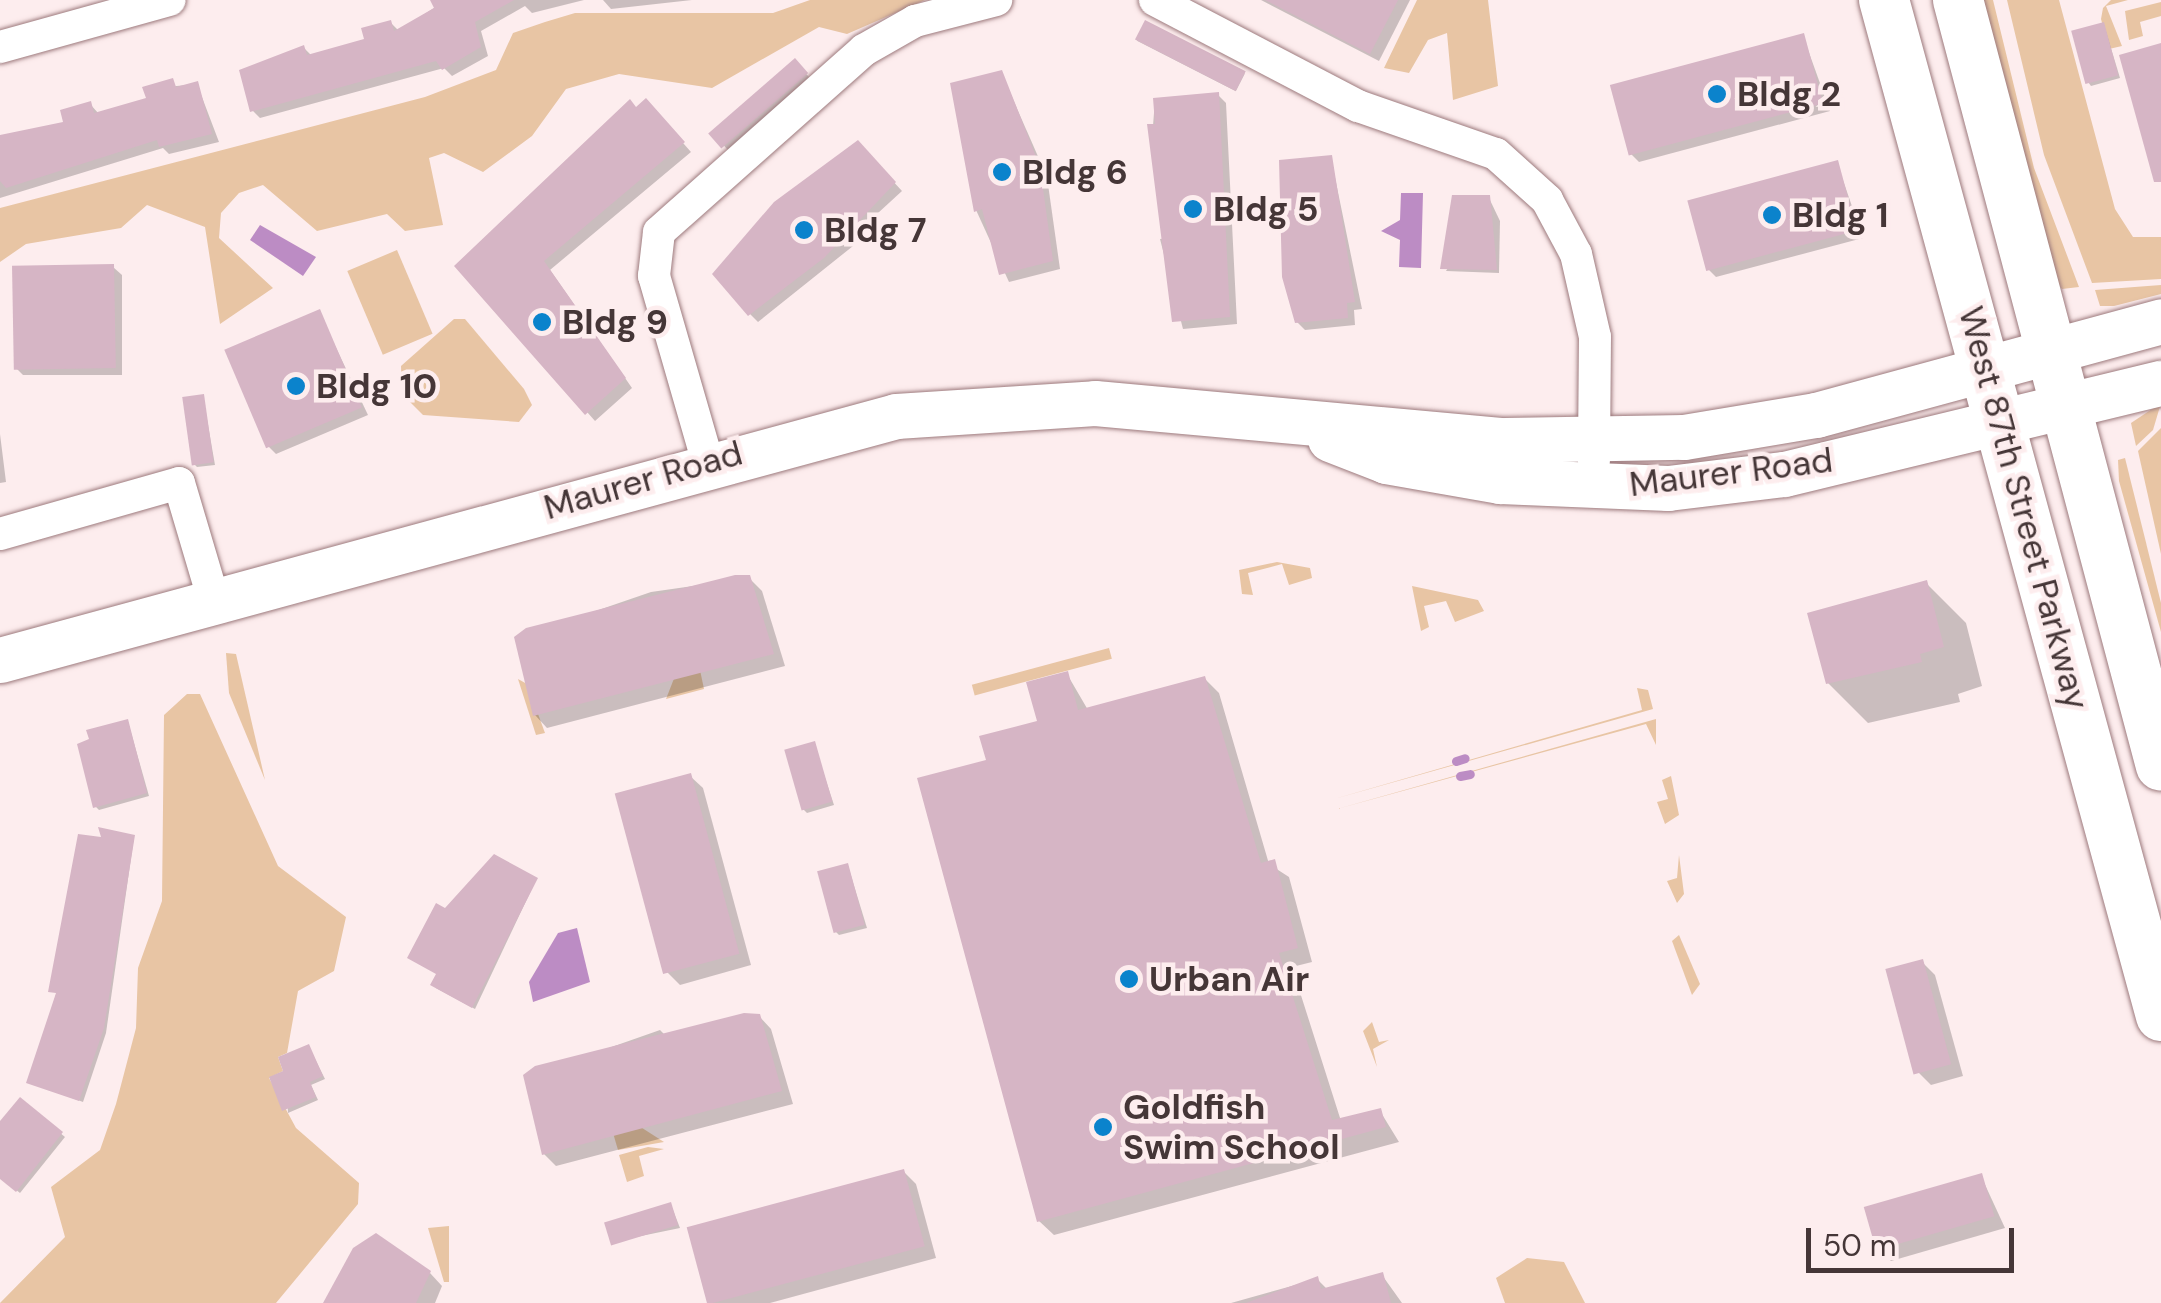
<!DOCTYPE html>
<style>
body{margin:0}
#map{position:relative;width:2161px;height:1303px;overflow:hidden;background:#fdedee;font-family:"DM Sans",sans-serif}
div>[style]{position:absolute}
[style*='--x']{left:calc(var(--x)*1px);top:calc(var(--y)*1px);width:calc(var(--w)*1px);rotate:calc(var(--a)*1deg)}
.green>*{inset:0;background:#e8c5a4;transform-origin:0 0}
.water>*{inset:0;background:#bc8cc4}
.shadow>*{inset:0;background:#0003;transform-origin:0 0}
.stream>*{height:9px;margin:-4.5px;padding:0 4.5px;transform-origin:4.5px;border-radius:4.5px;background:#bc8cc4}
.building>*{inset:0;background:#d6b5c5;transform-origin:0 0}
.roads{filter:drop-shadow(0 0 2px #9d7a7d) drop-shadow(0 0 2px #9d7a7d)}
.street>*{height:32px;margin:-16px;padding:0 16px;transform-origin:16px;border-radius:16px;background:#fff}
.secondary>*{height:45px;margin:-22.5px;padding:0 22.5px;transform-origin:22.5px;border-radius:22.5px;background:#fff}
.primary>*{height:50px;margin:-25px;padding:0 25px;transform-origin:25px;border-radius:25px;background:#fff}
.dots>*{width:28px;height:28px;translate:-50% -50%;box-sizing:border-box;border:5px solid #fdedee;border-radius:50%}
span{translate:-50% -50%;white-space:nowrap;text-align:center;line-height:1.15;-webkit-text-stroke:9px #fdedee;paint-order:stroke}
.poi-label{font-size:35px;color:#453637;font-weight:700}
.left{translate:0 -50%;text-align:left}
.street-label{font-size:35px;color:#453637}
.scale{position:absolute;left:1806px;top:1228px;width:208px;height:45px;box-sizing:border-box;border:5px solid #453637;border-top:0;padding-left:12px;font-size:30px;line-height:35px;white-space:nowrap;color:#453637;-webkit-text-stroke:8px #fdedee;paint-order:stroke}
</style>
<div id="map">
<div class="green">
<div style="clip-path:polygon(810px 0,925px 0,847px 34px,819px 27px,712px 88px,619px 74px,566px 89px,532px 136px,483px 172px,444px 153px,429px 158px,443px 225px,405px 231px,387px 214px,317px 231px,263px 185px,239px 193px,221px 213px,219px 238px,273px 288px,220px 324px,205px 227px,147px 205px,121px 228px,26px 244px,0 262px,0 208px,425px 97px,496px 70px,513px 33px,545px 22px,575px 13px,773px 13px)"></div>
<div style="clip-path:polygon(1417px 0,1488px 0,1498px 86px,1453px 100px,1447px 33px,1428px 40px,1409px 73px,1384px 68px)"></div>
<div style="clip-path:polygon(1984px 0,1993px 0,2034px 168px,2079px 287px,2062px 289px,2052px 276px,2002px 105px)"></div>
<div style="clip-path:polygon(2007px 0,2059px 0,2115px 209px,2133px 237px,2161px 237px,2161px 279px,2092px 283px,2044px 155px)"></div>
<div style="clip-path:polygon(2111px 0,2128px 0,2106px 6px,2122px 46px,2109px 49px,2101px 19px,2103px 8px)"></div>
<div style="clip-path:polygon(2161px 2px,2161px 16px,2140px 22px,2143px 36px,2129px 40px,2125px 11px)"></div>
<div style="left:397px;top:250px;width:91px;height:54px;rotate:67deg"></div>
<div style="clip-path:polygon(2161px 285px,2161px 294px,2114px 306px,2100px 306px,2095px 290px)"></div>
<div style="clip-path:polygon(454px 319px,465px 319px,524px 389px,532px 405px,519px 422px,423px 415px,402px 394px,401px 366px)"></div>
<div style="clip-path:polygon(2161px 403px,2153px 430px,2136px 446px,2131px 423px)"></div>
<div style="clip-path:polygon(2161px 428px,2161px 554px,2138px 451px)"></div>
<div style="clip-path:polygon(2125px 458px,2161px 603px,2161px 632px,2119px 481px,2118px 460px)"></div>
<div style="clip-path:polygon(1277px 562px,1310px 568px,1312px 578px,1289px 585px,1282px 564px,1248px 573px,1253px 595px,1242px 594px,1239px 570px)"></div>
<div style="clip-path:polygon(1412px 586px,1478px 600px,1484px 611px,1455px 622px,1446px 601px,1424px 606px,1429px 627px,1421px 631px)"></div>
<div style="left:1109px;top:648px;width:11px;height:142px;rotate:75deg"></div>
<div style="clip-path:polygon(226px 653px,236px 654px,265px 780px,229px 693px)"></div>
<div style="clip-path:polygon(700px 670px,704px 689px,666px 699px,675px 676px)"></div>
<div style="clip-path:polygon(518px 679px,527px 684px,545px 733px,536px 735px)"></div>
<div style="clip-path:polygon(1637px 688px,1648px 690px,1653px 709px,1334px 799px,1642px 710px)"></div>
<div style="clip-path:polygon(187px 694px,200px 694px,278px 866px,346px 917px,334px 971px,298px 991px,287px 1053px,278px 1057px,283px 1071px,269px 1078px,296px 1128px,359px 1183px,358px 1204px,276px 1303px,0 1303px,65px 1237px,51px 1187px,100px 1150px,116px 1104px,136px 1028px,138px 968px,162px 901px,164px 715px)"></div>
<div style="clip-path:polygon(1656px 719px,1656px 745px,1646px 724px,1337px 809px)"></div>
<div style="clip-path:polygon(1671px 776px,1679px 815px,1665px 824px,1657px 802px,1668px 799px,1662px 780px)"></div>
<div style="clip-path:polygon(1679px 855px,1684px 894px,1677px 903px,1667px 881px,1677px 878px)"></div>
<div style="clip-path:polygon(1679px 935px,1700px 984px,1692px 995px,1672px 941px)"></div>
<div style="clip-path:polygon(1372px 1022px,1379px 1042px,1389px 1040px,1373px 1049px,1377px 1067px,1363px 1031px)"></div>
<div style="clip-path:polygon(639px 1126px,664px 1142px,618px 1150px,613px 1133px)"></div>
<div style="clip-path:polygon(648px 1147px,664px 1149px,639px 1156px,644px 1176px,627px 1182px,619px 1155px)"></div>
<div style="clip-path:polygon(449px 1226px,449px 1282px,444px 1282px,428px 1228px)"></div>
<div style="clip-path:polygon(1527px 1258px,1564px 1262px,1585px 1303px,1505px 1303px,1496px 1278px)"></div>
</div>
<div class="water">
<div style="clip-path:polygon(1401px 193px,1423px 193px,1421px 268px,1399px 267px,1400px 240px,1381px 231px,1400px 220px)"></div>
<div style="clip-path:polygon(260px 225px,316px 257px,303px 276px,250px 240px)"></div>
<div style="clip-path:polygon(577px 928px,590px 982px,533px 1002px,529px 982px,558px 933px)"></div>
</div>
<div class="shadow">
<div style="clip-path:polygon(446px 0,584px 0,532px 13px,525px 6px,481px 31px,488px 56px,452px 76px,444px 68px,260px 118px,252px 110px,303px 47px,312px 56px,367px 41px,390px 22px,399px 31px)"></div>
<div style="clip-path:polygon(603px 0,692px 0,611px 9px)"></div>
<div style="clip-path:polygon(1261px 0,1410px 0,1379px 61px)"></div>
<div style="left:1146px;top:23px;width:111px;height:20px;rotate:27deg"></div>
<div style="clip-path:polygon(2104px 25px,2120px 78px,2091px 86px,2088px 82px)"></div>
<div style="clip-path:polygon(1803px 36px,1830px 111px,1639px 162px,1631px 154px)"></div>
<div style="left:795px;top:62px;width:21px;height:109px;rotate:47deg"></div>
<div style="clip-path:polygon(1001px 72px,1047px 177px,1060px 269px,1009px 282px,976px 210px)"></div>
<div style="clip-path:polygon(197px 84px,219px 142px,169px 154px,163px 148px,0 198px,0 136px,66px 124px,90px 104px,99px 114px,149px 100px,146px 89px)"></div>
<div style="clip-path:polygon(1218px 95px,1226px 103px,1237px 324px,1183px 329px,1160px 239px,1169px 238px,1151px 151px,1155px 100px)"></div>
<div style="clip-path:polygon(653px 109px,691px 152px,550px 270px,632px 388px,595px 421px,458px 266px,637px 110px)"></div>
<div style="clip-path:polygon(858px 143px,902px 191px,853px 236px,858px 242px,758px 322px,750px 314px)"></div>
<div style="clip-path:polygon(1331px 158px,1362px 309px,1354px 310px,1355px 325px,1305px 330px,1297px 322px)"></div>
<div style="clip-path:polygon(1837px 163px,1863px 238px,1716px 277px,1708px 269px)"></div>
<div style="clip-path:polygon(1489px 198px,1500px 221px,1499px 273px,1446px 271px)"></div>
<div style="clip-path:polygon(113px 267px,122px 275px,122px 375px,23px 375px,15px 367px)"></div>
<div style="clip-path:polygon(319px 312px,368px 415px,276px 454px,268px 446px)"></div>
<div style="clip-path:polygon(203px 396px,215px 465px,197px 467px,194px 464px)"></div>
<div style="clip-path:polygon(0 434px,6px 482px,0 483px)"></div>
<div style="clip-path:polygon(749px 578px,762px 591px,785px 666px,547px 728px,535px 715px,517px 638px,651px 592px)"></div>
<div style="clip-path:polygon(1926px 583px,1966px 623px,1982px 686px,1958px 694px,1960px 702px,1868px 723px,1828px 683px)"></div>
<div style="clip-path:polygon(1067px 674px,1088px 710px,1204px 678px,1219px 693px,1269px 864px,1289px 877px,1312px 962px,1292px 967px,1341px 1121px,1380px 1111px,1399px 1142px,1054px 1235px,1039px 1221px,989px 762px,1040px 722px)"></div>
<div style="clip-path:polygon(128px 722px,149px 796px,99px 810px,95px 806px)"></div>
<div style="clip-path:polygon(814px 744px,834px 805px,807px 813px,803px 809px)"></div>
<div style="clip-path:polygon(690px 776px,703px 788px,751px 965px,680px 985px,667px 972px)"></div>
<div style="clip-path:polygon(134px 837px,106px 1033px,83px 1102px,29px 1082px,104px 840px)"></div>
<div style="clip-path:polygon(848px 866px,867px 928px,839px 935px,836px 932px)"></div>
<div style="clip-path:polygon(536px 880px,475px 1009px,436px 988px,446px 911px)"></div>
<div style="clip-path:polygon(1922px 962px,1935px 975px,1963px 1076px,1931px 1085px,1918px 1072px)"></div>
<div style="clip-path:polygon(759px 1016px,771px 1029px,793px 1104px,556px 1166px,544px 1154px,526px 1077px,660px 1030px,666px 1036px)"></div>
<div style="clip-path:polygon(309px 1047px,325px 1079px,311px 1085px,318px 1100px,288px 1113px,286px 1072px)"></div>
<div style="clip-path:polygon(20px 1100px,65px 1137px,20px 1193px,0 1177px,0 1125px)"></div>
<div style="clip-path:polygon(904px 1172px,916px 1184px,936px 1258px,770px 1303px,710px 1303px,690px 1229px)"></div>
<div style="clip-path:polygon(1981px 1176px,2005px 1228px,1891px 1261px,1878px 1248px)"></div>
<div style="clip-path:polygon(671px 1205px,680px 1228px,612px 1242px)"></div>
<div style="clip-path:polygon(430px 1273px,442px 1286px,435px 1303px,325px 1303px)"></div>
<div style="clip-path:polygon(1382px 1275px,1402px 1303px,1231px 1303px,1317px 1279px,1328px 1290px)"></div>
</div>
<div class="stream">
<div style="--x:1456;--y:761;--w:9;--a:-18"></div>
<div style="--x:1460;--y:776;--w:10;--a:-11"></div>
</div>
<div class="building">
<div style="clip-path:polygon(430px 0,514px 0,475px 22px,481px 47px,442px 70px,436px 61px,250px 112px,239px 70px,304px 45px,307px 55px,364px 39px,361px 28px,391px 20px,394px 31px,434px 8px)"></div>
<div style="clip-path:polygon(1265px 0,1398px 0,1370px 54px)"></div>
<div style="left:1145px;top:20px;width:113px;height:22px;rotate:27deg"></div>
<div style="left:2104px;top:22px;width:55px;height:34px;rotate:75deg"></div>
<div style="left:1804px;top:33px;width:73px;height:201px;rotate:75deg"></div>
<div style="clip-path:polygon(2161px 43px,2161px 182px,2154px 182px,2119px 55px)"></div>
<div style="left:795px;top:58px;width:20px;height:115px;rotate:49deg"></div>
<div style="clip-path:polygon(1002px 70px,1040px 167px,1053px 261px,999px 275px,982px 209px,974px 212px,950px 83px)"></div>
<div style="clip-path:polygon(173px 78px,176px 87px,198px 81px,212px 134px,159px 147px,157px 140px,6px 188px,0 181px,0 135px,63px 122px,60px 110px,91px 101px,94px 113px,146px 98px,142px 87px)"></div>
<div style="clip-path:polygon(1219px 92px,1230px 317px,1172px 322px,1147px 124px,1155px 124px,1153px 98px)"></div>
<div style="clip-path:polygon(646px 98px,685px 142px,544px 261px,626px 378px,585px 415px,454px 266px,630px 99px,636px 107px)"></div>
<div style="clip-path:polygon(858px 140px,896px 182px,824px 258px,748px 316px,712px 274px,774px 202px)"></div>
<div style="clip-path:polygon(1332px 155px,1355px 302px,1347px 303px,1348px 318px,1295px 323px,1282px 277px,1279px 160px)"></div>
<div style="left:1838px;top:160px;width:73px;height:156px;rotate:75deg"></div>
<div style="clip-path:polygon(1452px 195px,1490px 195px,1497px 270px,1440px 269px)"></div>
<div style="left:114px;top:264px;width:104px;height:102px;rotate:89deg"></div>
<div style="left:320px;top:309px;width:107px;height:104px;rotate:67deg"></div>
<div style="left:204px;top:394px;width:69px;height:22px;rotate:82deg"></div>
<div style="clip-path:polygon(735px 575px,750px 575px,774px 654px,533px 716px,514px 637px,526px 628px)"></div>
<div style="clip-path:polygon(1927px 580px,1944px 647px,1920px 654px,1922px 662px,1826px 684px,1807px 613px)"></div>
<div style="clip-path:polygon(1068px 671px,1078px 710px,1205px 676px,1261px 863px,1275px 859px,1298px 948px,1279px 953px,1332px 1120px,1381px 1108px,1386px 1127px,1037px 1222px,917px 778px,986px 760px,979px 736px,1037px 721px,1026px 682px)"></div>
<div style="clip-path:polygon(128px 719px,147px 793px,93px 808px,77px 744px,89px 739px,86px 730px)"></div>
<div style="left:815px;top:741px;width:63px;height:32px;rotate:74deg"></div>
<div style="left:691px;top:773px;width:187px;height:79px;rotate:75deg"></div>
<div style="clip-path:polygon(98px 827px,135px 835px,104px 1028px,79px 1101px,26px 1083px,56px 993px,48px 992px,78px 834px,101px 837px)"></div>
<div style="clip-path:polygon(494px 854px,538px 878px,472px 1008px,430px 985px,436px 974px,407px 958px,436px 903px,445px 908px)"></div>
<div style="left:848px;top:863px;width:64px;height:32px;rotate:75deg"></div>
<div style="left:1923px;top:959px;width:109px;height:39px;rotate:75deg"></div>
<div style="clip-path:polygon(744px 1013px,760px 1014px,782px 1091px,542px 1155px,523px 1075px,535px 1066px)"></div>
<div style="clip-path:polygon(309px 1044px,323px 1076px,310px 1082px,316px 1097px,282px 1111px,269px 1077px,283px 1071px,278px 1057px)"></div>
<div style="clip-path:polygon(20px 1097px,63px 1132px,16px 1192px,0 1179px,0 1121px)"></div>
<div style="left:904px;top:1169px;width:80px;height:225px;rotate:75deg"></div>
<div style="left:1982px;top:1173px;width:45px;height:123px;rotate:74deg"></div>
<div style="left:671px;top:1202px;width:24px;height:70px;rotate:73deg"></div>
<div style="clip-path:polygon(376px 1233px,431px 1271px,416px 1303px,323px 1303px,353px 1248px)"></div>
<div style="clip-path:polygon(1383px 1272px,1391px 1303px,1246px 1303px,1318px 1276px,1321px 1289px)"></div>
</div>
<div class="roads">
<div class="street">
<div style="--x:1155;--y:0;--w:229;--a:27.6"></div>
<div style="--x:1358;--y:106;--w:146;--a:19.2"></div>
<div style="--x:1496;--y:154;--w:69;--a:42"></div>
<div style="--x:1547;--y:200;--w:61;--a:61.8"></div>
<div style="--x:1576;--y:254;--w:85;--a:77.1"></div>
<div style="--x:1595;--y:337;--w:124;--a:90.5"></div>
<div style="--x:0;--y:47;--w:176;--a:-15.5"></div>
<div style="--x:708;--y:463;--w:195;--a:-106.1"></div>
<div style="--x:654;--y:276;--w:44;--a:-83.5"></div>
<div style="--x:659;--y:232;--w:274;--a:-41.6"></div>
<div style="--x:864;--y:50;--w:59;--a:-29.6"></div>
<div style="--x:915;--y:21;--w:84;--a:-14.5"></div>
<div style="--x:0;--y:534;--w:186;--a:-15.9"></div>
<div style="--x:179;--y:483;--w:120;--a:73.5"></div>
</div>
<div class="secondary">
<div style="--x:1330;--y:439;--w:60;--a:21.4"></div>
<div style="--x:1386;--y:461;--w:116;--a:10"></div>
<div style="--x:1500;--y:481;--w:168;--a:2.4"></div>
<div style="--x:1668;--y:488;--w:117;--a:-6.9"></div>
<div style="--x:1784;--y:474;--w:388;--a:-13.6"></div>
<div style="--x:0;--y:660;--w:929;--a:-15.23"></div>
<div style="--x:896;--y:416;--w:199;--a:-3.7"></div>
<div style="--x:1095;--y:403;--w:412;--a:5.2"></div>
<div style="--x:1505;--y:440;--w:179;--a:-1"></div>
<div style="--x:1684;--y:437;--w:134;--a:-9.5"></div>
<div style="--x:1816;--y:415;--w:358;--a:-15.2"></div>
</div>
<div class="primary">
<div style="--x:1884;--y:0;--w:1053;--a:74.75"></div>
<div style="--x:1958;--y:0;--w:792;--a:75.16"></div>
</div>
</div>
<div class="dots">
<div style="left:1717px;top:94px;background:#0b83cc"></div>
<div style="left:1002px;top:172px;background:#0b83cc"></div>
<div style="left:1193px;top:209px;background:#0b83cc"></div>
<div style="left:1772px;top:215px;background:#0b83cc"></div>
<div style="left:804px;top:230px;background:#0b83cc"></div>
<div style="left:542px;top:322px;background:#0b83cc"></div>
<div style="left:296px;top:386px;background:#0b83cc"></div>
<div style="left:1129px;top:979px;background:#0b83cc"></div>
<div style="left:1103px;top:1127px;background:#0b83cc"></div>
</div>
<div class="poi-label">
<span class="left" style="left:1737px;top:94px">Bldg 2</span>
<span class="left" style="left:1022px;top:172px">Bldg 6</span>
<span class="left" style="left:1213px;top:209px">Bldg 5</span>
<span class="left" style="left:1792px;top:215px">Bldg 1</span>
<span class="left" style="left:824px;top:230px">Bldg 7</span>
<span class="left" style="left:562px;top:322px">Bldg 9</span>
<span class="left" style="left:316px;top:386px">Bldg 10</span>
<span class="left" style="left:1149px;top:979px">Urban Air</span>
<span class="left" style="left:1123px;top:1127px">Goldfish<br>Swim School</span>
</div>
<div class="street-label">
<span style="left:1731px;top:472px;rotate:-7deg">Maurer Road</span>
<span style="left:643px;top:480px;rotate:-16deg">Maurer Road</span>
<span style="left:2024px;top:508px;rotate:75deg">West 87th Street Parkway</span>
</div>
<div class="scale">50 m</div>
</div>
